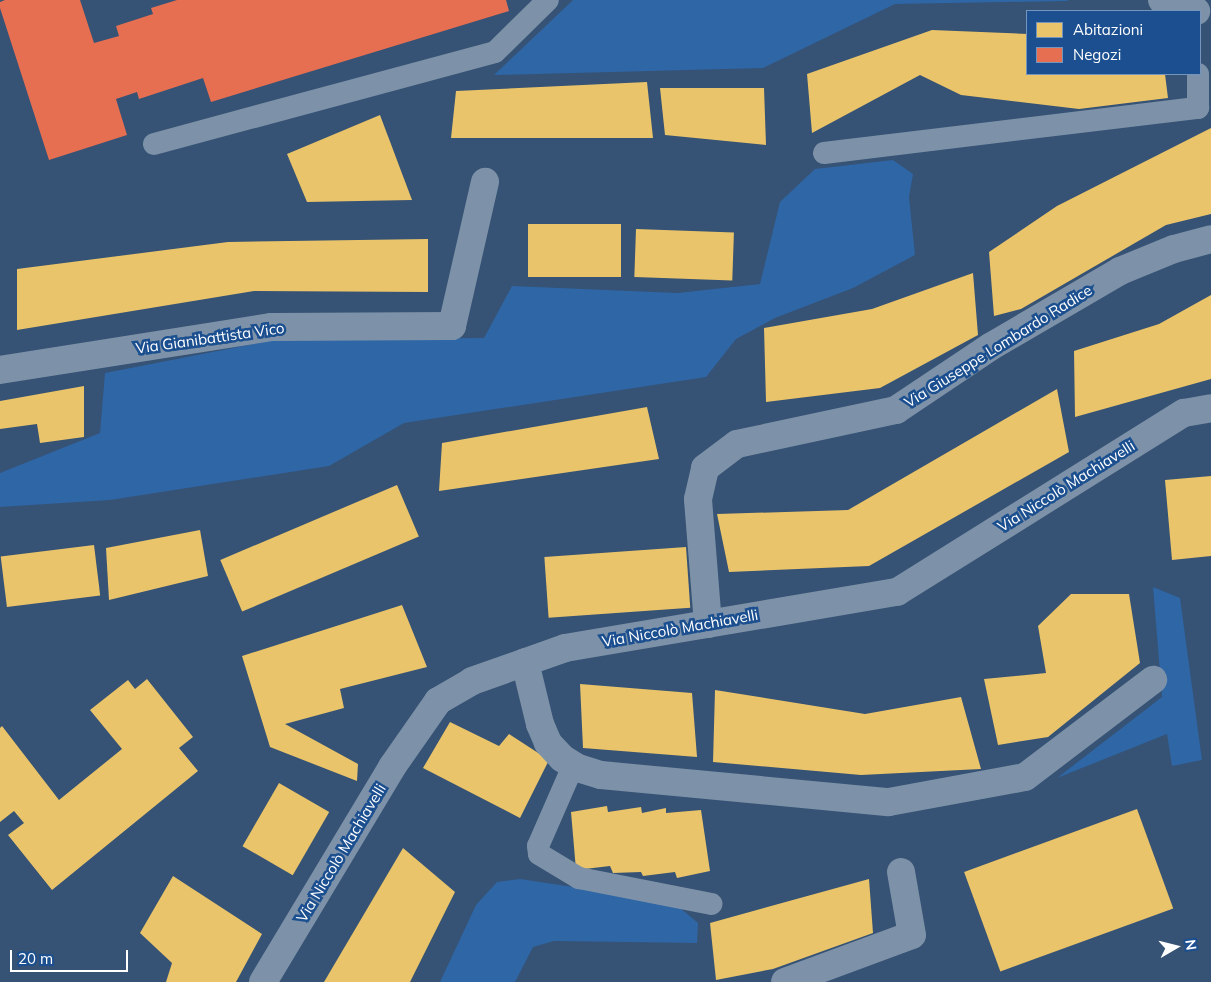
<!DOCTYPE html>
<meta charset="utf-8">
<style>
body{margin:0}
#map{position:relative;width:1211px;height:982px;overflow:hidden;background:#365274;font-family:Mulish,sans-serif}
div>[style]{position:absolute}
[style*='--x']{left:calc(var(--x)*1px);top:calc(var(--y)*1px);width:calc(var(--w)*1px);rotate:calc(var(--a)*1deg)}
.green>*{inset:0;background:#2f66a5}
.homes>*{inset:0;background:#e9c46a;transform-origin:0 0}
.shops>*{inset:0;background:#e76f51}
.service>*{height:22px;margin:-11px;padding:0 11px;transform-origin:11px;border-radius:11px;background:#7d92a8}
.minor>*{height:28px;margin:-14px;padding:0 14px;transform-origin:14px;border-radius:14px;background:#7d92a8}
span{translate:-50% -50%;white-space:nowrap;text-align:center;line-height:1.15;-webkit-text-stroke:5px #1b4f8f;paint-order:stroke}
.street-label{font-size:15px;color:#fff}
.legend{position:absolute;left:1026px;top:10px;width:175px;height:65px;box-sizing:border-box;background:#1b4f8f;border:1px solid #7695bc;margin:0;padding:6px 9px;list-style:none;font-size:15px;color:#fff}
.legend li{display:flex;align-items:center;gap:10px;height:25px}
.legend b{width:25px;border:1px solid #7695bc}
.north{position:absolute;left:1151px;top:922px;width:50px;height:50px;-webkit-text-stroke:4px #1b4f8f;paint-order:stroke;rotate:82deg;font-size:14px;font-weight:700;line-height:20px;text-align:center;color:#fff}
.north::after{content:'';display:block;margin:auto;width:18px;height:22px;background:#fff;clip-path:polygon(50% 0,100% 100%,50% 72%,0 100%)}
.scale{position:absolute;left:10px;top:950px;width:118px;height:22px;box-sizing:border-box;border:2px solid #fff;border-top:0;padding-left:6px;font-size:15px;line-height:18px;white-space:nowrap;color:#fff;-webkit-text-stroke:4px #1b4f8f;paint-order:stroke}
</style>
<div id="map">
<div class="green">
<div style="clip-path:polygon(573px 0,1067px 0,1068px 1px,895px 4px,763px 68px,494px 75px)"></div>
<div style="clip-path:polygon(893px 160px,913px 174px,909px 197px,915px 255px,853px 288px,775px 318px,736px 339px,706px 377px,404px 423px,329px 466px,110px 500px,0 507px,0 473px,100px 433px,105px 373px,274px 340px,484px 338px,512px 286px,678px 293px,760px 284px,780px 202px,815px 169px)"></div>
<div style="clip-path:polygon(1153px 587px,1180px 598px,1202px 760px,1172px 766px,1167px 734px,1057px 778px,1162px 697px)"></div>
<div style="clip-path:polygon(520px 879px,673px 902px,698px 923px,697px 943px,554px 941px,533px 947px,515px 982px,440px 982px,476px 905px,497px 882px)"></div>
</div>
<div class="homes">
<div style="clip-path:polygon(932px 30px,1027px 34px,1027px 74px,1165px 74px,1168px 98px,1079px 109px,961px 95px,920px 75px,812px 133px,807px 74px)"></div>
<div style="clip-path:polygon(647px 82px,653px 138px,451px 138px,456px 91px)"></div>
<div style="clip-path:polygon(660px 88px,764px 88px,766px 145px,665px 135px)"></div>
<div style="clip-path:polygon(380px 115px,412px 200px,307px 202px,287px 154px)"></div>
<div style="clip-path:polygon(1211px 128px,1211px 214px,1166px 225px,1021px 309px,994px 316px,989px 252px,1057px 206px)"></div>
<div style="left:528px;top:224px;width:93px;height:53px"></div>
<div style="left:636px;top:229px;width:98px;height:48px;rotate:2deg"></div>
<div style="clip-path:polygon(428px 239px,428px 292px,254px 291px,17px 330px,17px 269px,228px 242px)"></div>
<div style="clip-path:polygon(973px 273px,978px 335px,880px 388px,766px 402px,764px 328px,872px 309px)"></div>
<div style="clip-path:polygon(1211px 295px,1211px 379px,1075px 417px,1074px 351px,1159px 324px)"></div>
<div style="clip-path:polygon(84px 386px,84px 437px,40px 443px,37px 424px,0 429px,0 401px)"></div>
<div style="clip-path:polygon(1057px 389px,1069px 452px,869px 566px,729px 572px,717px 514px,848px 510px)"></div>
<div style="clip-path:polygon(647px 407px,659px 459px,439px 491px,442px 443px)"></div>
<div style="clip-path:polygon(1211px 476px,1211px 556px,1172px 560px,1165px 480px)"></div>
<div style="left:397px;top:485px;width:56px;height:192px;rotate:67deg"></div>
<div style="clip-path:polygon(200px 530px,208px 576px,109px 600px,106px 548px)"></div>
<div style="left:94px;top:545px;width:51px;height:94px;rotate:83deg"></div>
<div style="left:686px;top:547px;width:61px;height:142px;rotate:86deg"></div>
<div style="clip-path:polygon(1071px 594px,1129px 594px,1140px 663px,1048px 737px,998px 745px,984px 679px,1046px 673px,1038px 626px)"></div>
<div style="clip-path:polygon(402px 605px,427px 667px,340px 689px,344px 708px,285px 724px,358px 764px,357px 781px,270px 747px,242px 656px)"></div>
<div style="clip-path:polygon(147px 679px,193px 737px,179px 748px,198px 771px,52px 890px,8px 835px,24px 823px,14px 811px,0 822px,0 728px,2px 726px,59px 800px,122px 749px,90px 710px,128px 680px,135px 689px)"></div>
<div style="clip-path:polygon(580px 684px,692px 693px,697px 757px,583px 748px)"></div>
<div style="clip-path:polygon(715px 690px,865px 714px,961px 697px,981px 769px,861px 775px,713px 762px)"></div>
<div style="clip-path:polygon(450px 722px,499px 746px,509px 734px,549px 760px,520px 818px,423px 768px)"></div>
<div style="left:279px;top:783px;width:58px;height:73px;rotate:30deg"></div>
<div style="clip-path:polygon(607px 806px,608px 812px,641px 807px,642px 813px,666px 808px,666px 813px,701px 810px,710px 871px,677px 878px,675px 872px,643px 876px,641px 872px,613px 873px,610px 866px,576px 870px,571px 812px)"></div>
<div style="left:1137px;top:809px;width:106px;height:184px;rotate:70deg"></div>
<div style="clip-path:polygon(403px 848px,455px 892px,410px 982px,324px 982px)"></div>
<div style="clip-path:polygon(173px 876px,262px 934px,236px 982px,166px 982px,172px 963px,140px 933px)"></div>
<div style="clip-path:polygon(869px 879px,873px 933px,773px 969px,716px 980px,710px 923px)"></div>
</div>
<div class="shops">
<div style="clip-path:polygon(5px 0,80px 0,94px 43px,119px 36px,116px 26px,153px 14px,151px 8px,177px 0,506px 0,509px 11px,211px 102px,203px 78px,139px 99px,137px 92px,116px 99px,127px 135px,49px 160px,0 8px,0 2px)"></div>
</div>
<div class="service">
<div style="--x:154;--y:144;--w:353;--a:-15.1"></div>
<div style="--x:495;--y:52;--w:74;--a:-44.5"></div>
<div style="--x:824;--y:153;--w:377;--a:-6.9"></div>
<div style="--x:1198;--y:108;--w:34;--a:-90"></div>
<div style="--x:573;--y:766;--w:87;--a:113.6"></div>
<div style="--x:538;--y:846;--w:8;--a:83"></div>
<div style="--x:539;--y:854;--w:47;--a:31"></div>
<div style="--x:579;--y:878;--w:135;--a:11.1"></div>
</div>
<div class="minor">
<div style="--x:1162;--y:0;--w:36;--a:18"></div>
<div style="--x:0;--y:370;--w:274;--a:-9"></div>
<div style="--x:271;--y:327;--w:181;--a:-0.3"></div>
<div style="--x:452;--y:326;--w:148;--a:-77.1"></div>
<div style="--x:708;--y:624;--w:125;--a:-94.6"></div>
<div style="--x:698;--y:499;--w:32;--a:-77"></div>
<div style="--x:705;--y:468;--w:40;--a:-37"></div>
<div style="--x:737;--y:444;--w:163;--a:-12.1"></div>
<div style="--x:896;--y:410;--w:113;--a:-33.8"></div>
<div style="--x:990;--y:347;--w:151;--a:-30.3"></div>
<div style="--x:1120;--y:271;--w:58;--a:-22.2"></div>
<div style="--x:1174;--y:249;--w:38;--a:-15"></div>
<div style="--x:525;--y:662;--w:64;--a:76.4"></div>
<div style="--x:540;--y:724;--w:21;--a:67"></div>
<div style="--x:548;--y:743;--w:21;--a:47"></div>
<div style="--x:562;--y:758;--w:19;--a:32"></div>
<div style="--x:578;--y:768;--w:24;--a:17"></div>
<div style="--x:601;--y:775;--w:289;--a:5.4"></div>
<div style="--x:889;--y:802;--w:138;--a:-10.4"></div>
<div style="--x:1025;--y:777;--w:161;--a:-37.2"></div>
<div style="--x:263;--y:982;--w:251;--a:-59"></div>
<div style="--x:392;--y:767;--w:80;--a:-55.1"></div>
<div style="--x:438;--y:701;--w:39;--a:-30"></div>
<div style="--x:472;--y:681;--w:99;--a:-19.5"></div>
<div style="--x:565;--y:648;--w:337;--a:-9.6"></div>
<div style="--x:897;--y:592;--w:338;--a:-32"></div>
<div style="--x:1184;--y:413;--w:27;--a:-10"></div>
<div style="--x:785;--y:982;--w:135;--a:-20.3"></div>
<div style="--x:912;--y:935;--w:64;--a:-99.9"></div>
</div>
<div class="street-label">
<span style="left:210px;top:338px;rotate:-8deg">Via Gianibattista Vico</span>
<span style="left:998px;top:346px;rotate:-32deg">Via Giuseppe Lombardo Radice</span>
<span style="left:1066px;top:486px;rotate:-32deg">Via Niccolò Machiavelli</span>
<span style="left:680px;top:628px;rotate:-10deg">Via Niccolò Machiavelli</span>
<span style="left:341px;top:853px;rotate:-59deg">Via Niccolò Machiavelli</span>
</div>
<ul class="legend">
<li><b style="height:14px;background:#e9c46a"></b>Abitazioni</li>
<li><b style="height:14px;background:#e76f51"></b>Negozi</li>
</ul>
<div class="north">N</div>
<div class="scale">20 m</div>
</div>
